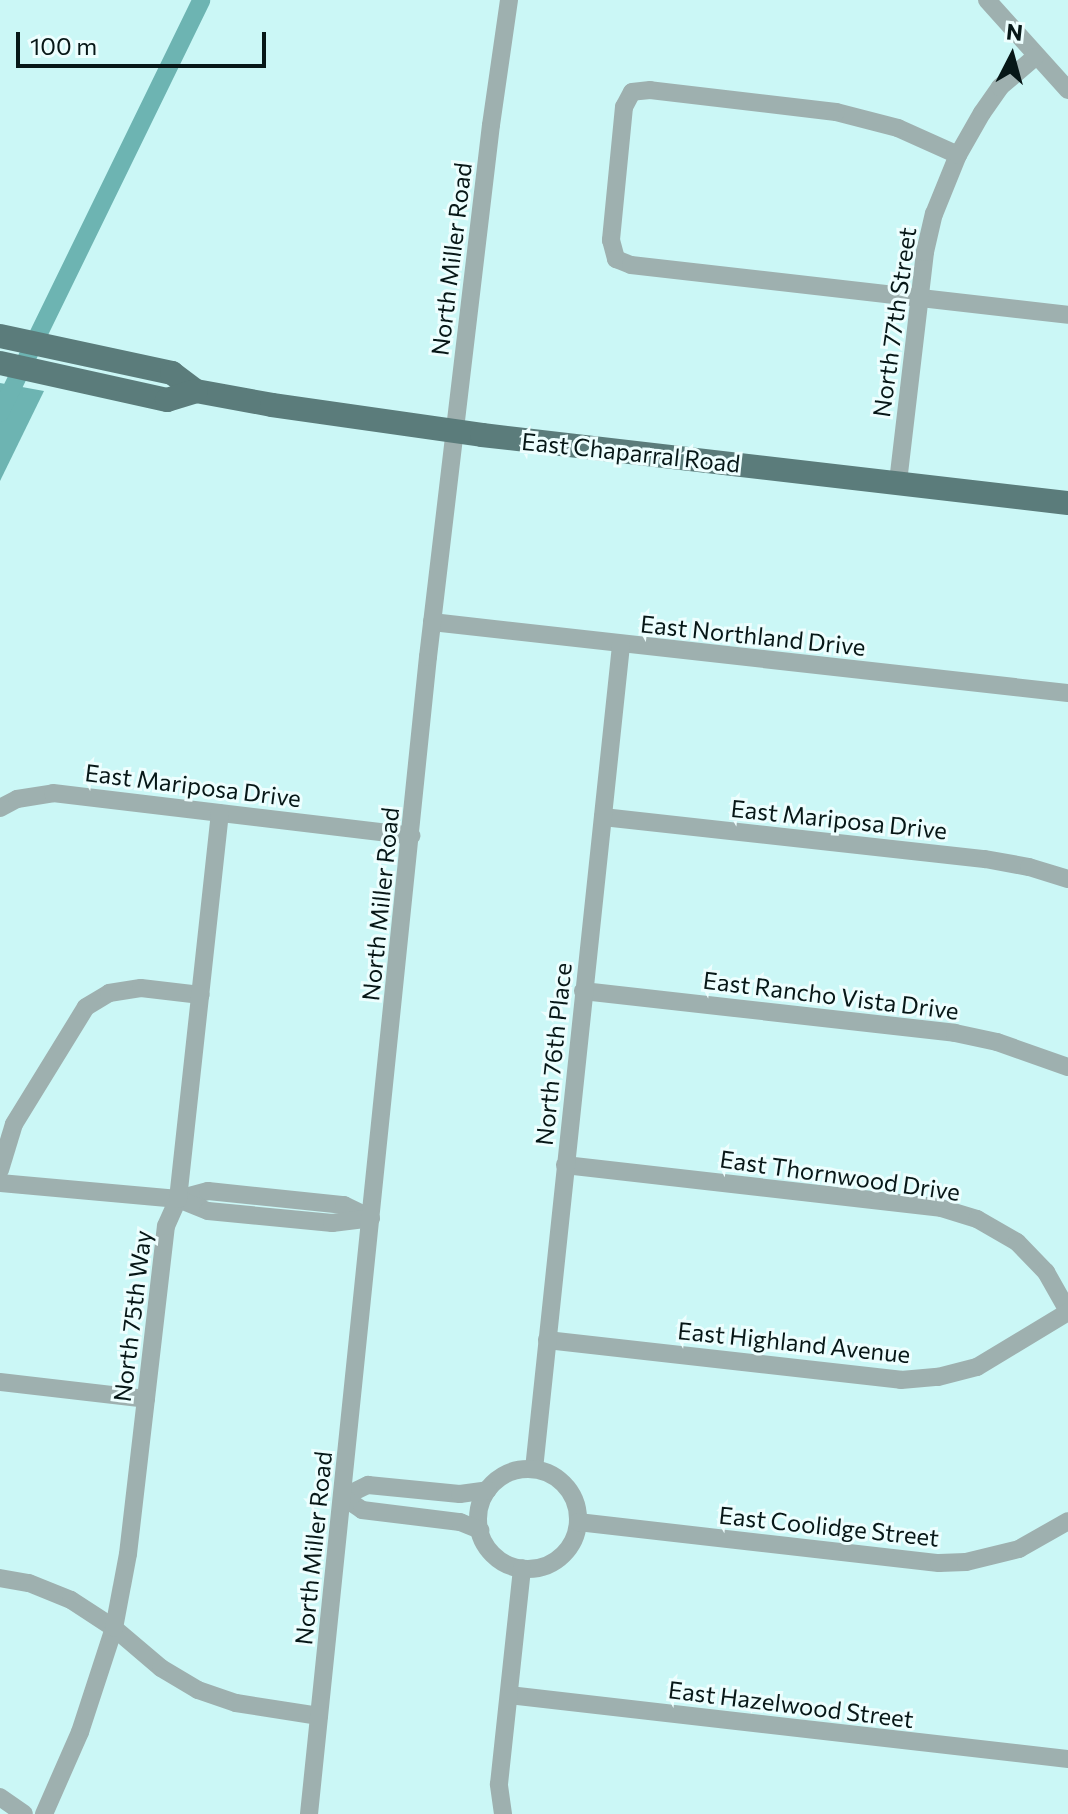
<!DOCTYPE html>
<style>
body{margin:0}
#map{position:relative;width:1068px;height:1814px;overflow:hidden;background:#cbf7f6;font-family:Commissioner,sans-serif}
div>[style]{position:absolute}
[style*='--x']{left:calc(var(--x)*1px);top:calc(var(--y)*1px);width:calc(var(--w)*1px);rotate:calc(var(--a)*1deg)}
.water>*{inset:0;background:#6db4b2}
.canal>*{height:18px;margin:-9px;padding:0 9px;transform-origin:9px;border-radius:9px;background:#6db4b2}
.minor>*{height:18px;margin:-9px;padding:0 9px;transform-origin:9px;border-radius:9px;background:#9eb0af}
.minor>.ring{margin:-9px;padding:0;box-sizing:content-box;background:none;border:18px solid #9eb0af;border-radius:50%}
.major>*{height:24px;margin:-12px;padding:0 12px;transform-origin:12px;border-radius:12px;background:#5b7c7b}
span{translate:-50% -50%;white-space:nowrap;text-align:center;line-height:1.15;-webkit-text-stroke:6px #edfefe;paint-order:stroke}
.street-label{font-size:24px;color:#071717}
.north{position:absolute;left:972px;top:16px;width:80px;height:80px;-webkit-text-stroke:6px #edfefe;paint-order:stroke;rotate:6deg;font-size:22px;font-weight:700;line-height:32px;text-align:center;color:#071717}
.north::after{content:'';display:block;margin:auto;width:28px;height:36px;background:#071717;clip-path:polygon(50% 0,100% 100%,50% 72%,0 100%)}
.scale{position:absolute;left:16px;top:32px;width:250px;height:36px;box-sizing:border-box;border:4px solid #071717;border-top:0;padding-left:10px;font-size:24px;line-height:28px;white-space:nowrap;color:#071717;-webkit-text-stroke:6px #edfefe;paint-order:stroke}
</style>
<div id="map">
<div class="water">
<div style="clip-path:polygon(0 383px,44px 391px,0 481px)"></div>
</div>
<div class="canal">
<div style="--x:0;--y:413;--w:459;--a:-64"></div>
</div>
<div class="minor">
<div style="--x:987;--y:0;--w:121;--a:48"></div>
<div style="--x:958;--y:155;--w:66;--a:-155.8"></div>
<div style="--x:898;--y:128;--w:64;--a:-165.5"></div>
<div style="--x:836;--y:112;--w:187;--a:-173.3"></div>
<div style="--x:650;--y:90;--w:18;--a:174"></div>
<div style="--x:632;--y:92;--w:17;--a:118"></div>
<div style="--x:624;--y:107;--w:134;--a:95.6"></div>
<div style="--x:611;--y:240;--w:20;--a:75"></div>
<div style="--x:616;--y:259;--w:16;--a:22"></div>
<div style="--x:631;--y:265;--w:440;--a:6.5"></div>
<div style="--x:898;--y:482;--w:232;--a:-83.3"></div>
<div style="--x:925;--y:252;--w:39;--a:-77"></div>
<div style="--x:934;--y:214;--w:64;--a:-67.9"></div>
<div style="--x:958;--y:155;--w:48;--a:-60.3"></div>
<div style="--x:982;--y:113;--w:32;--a:-55"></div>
<div style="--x:1000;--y:87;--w:46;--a:-40.6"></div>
<div style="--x:432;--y:622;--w:640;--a:6.37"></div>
<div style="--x:0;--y:808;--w:19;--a:-28"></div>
<div style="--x:17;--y:799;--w:36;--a:-9"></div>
<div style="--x:53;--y:793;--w:361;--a:6.8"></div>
<div style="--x:603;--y:817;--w:384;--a:6.3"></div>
<div style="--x:985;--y:859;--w:45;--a:10.3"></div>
<div style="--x:1029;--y:867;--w:41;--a:17.1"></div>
<div style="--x:583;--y:991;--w:374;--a:6.4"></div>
<div style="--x:955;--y:1033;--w:43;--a:12.1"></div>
<div style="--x:997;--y:1042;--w:75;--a:19.4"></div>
<div style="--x:565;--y:1165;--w:378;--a:6.5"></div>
<div style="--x:941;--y:1208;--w:38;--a:17"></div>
<div style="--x:977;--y:1219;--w:46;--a:29.9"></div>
<div style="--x:1017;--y:1242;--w:42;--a:46"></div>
<div style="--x:1046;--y:1272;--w:45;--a:60.6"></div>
<div style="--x:0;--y:1170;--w:48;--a:-73.1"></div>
<div style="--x:14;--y:1124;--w:137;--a:-58.4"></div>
<div style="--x:86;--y:1007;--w:27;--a:-31"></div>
<div style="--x:109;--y:993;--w:32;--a:-9"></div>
<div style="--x:141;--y:988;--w:60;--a:6.7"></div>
<div style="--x:0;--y:1183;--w:179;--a:5.1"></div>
<div style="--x:178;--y:1199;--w:31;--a:-15"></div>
<div style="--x:208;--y:1191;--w:137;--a:5.9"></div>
<div style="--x:344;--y:1205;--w:30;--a:26"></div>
<div style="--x:178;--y:1199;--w:32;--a:22"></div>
<div style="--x:208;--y:1211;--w:125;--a:5.5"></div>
<div style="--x:332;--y:1223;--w:39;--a:-7"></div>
<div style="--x:547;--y:1340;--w:356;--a:6.4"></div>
<div style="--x:901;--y:1380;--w:37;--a:-5"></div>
<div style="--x:938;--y:1377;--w:40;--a:-14.4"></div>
<div style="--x:977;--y:1367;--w:106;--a:-31.1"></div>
<div style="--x:0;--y:1382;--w:147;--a:6.6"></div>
<div style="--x:534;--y:1469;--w:829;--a:-83.97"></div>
<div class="ring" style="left:478px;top:1469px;width:82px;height:82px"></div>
<div style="--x:343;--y:1497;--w:28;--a:-26"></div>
<div style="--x:368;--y:1485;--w:92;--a:5.6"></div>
<div style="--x:460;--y:1494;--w:28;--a:-8"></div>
<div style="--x:343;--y:1497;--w:23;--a:34"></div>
<div style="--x:362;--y:1510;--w:99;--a:7"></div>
<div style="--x:460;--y:1522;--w:22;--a:22"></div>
<div style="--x:578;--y:1522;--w:363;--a:6.5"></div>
<div style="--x:939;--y:1563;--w:27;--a:-2"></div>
<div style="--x:966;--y:1562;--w:55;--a:-13.8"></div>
<div style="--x:1019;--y:1549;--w:56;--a:-29.7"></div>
<div style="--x:0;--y:1578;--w:29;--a:10"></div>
<div style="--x:29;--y:1583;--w:45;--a:22"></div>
<div style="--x:71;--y:1600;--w:51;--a:33.1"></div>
<div style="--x:114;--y:1628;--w:62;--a:40.4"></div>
<div style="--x:161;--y:1668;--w:43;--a:30.7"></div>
<div style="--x:198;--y:1690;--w:40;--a:18.9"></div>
<div style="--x:236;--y:1703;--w:84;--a:8.9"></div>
<div style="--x:509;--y:1695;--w:563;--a:6.53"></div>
<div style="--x:0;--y:1797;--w:29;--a:35"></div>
<div style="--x:44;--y:1814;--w:90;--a:-66.3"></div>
<div style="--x:80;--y:1732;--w:109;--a:-71.9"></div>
<div style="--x:114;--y:1628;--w:75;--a:-79.3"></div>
<div style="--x:128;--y:1554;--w:330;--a:-83.4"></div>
<div style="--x:166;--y:1226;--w:30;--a:-66"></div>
<div style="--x:178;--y:1199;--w:388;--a:-83.8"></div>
<div style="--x:309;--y:1814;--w:1163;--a:-84.13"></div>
<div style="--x:428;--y:657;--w:536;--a:-83.25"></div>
<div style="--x:491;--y:125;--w:126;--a:-81.8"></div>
<div style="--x:503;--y:1814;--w:30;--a:-98"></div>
<div style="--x:499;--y:1784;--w:217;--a:-83.9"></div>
</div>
<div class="major">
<div style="--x:0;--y:336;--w:176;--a:12.1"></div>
<div style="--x:172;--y:373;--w:30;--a:37"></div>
<div style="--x:196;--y:391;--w:77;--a:10.4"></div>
<div style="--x:272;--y:405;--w:212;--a:8.1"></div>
<div style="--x:482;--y:435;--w:590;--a:6.62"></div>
<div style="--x:0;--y:363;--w:171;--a:12.5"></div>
<div style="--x:167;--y:400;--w:30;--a:-17"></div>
</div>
<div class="street-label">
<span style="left:451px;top:259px;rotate:-83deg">North Miller Road</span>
<span style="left:894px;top:322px;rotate:-82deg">North 77th Street</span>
<span style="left:631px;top:452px;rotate:6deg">East Chaparral Road</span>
<span style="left:753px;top:635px;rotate:6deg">East Northland Drive</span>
<span style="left:193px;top:785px;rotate:7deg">East Mariposa Drive</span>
<span style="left:839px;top:819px;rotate:6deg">East Mariposa Drive</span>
<span style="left:380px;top:904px;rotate:-84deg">North Miller Road</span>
<span style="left:831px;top:995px;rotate:7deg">East Rancho Vista Drive</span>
<span style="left:553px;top:1054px;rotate:-84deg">North 76th Place</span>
<span style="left:840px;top:1175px;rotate:8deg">East Thornwood Drive</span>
<span style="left:132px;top:1316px;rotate:-83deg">North 75th Way</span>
<span style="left:794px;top:1342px;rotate:6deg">East Highland Avenue</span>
<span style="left:829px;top:1526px;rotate:6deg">East Coolidge Street</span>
<span style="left:313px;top:1548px;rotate:-84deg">North Miller Road</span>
<span style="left:791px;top:1704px;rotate:7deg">East Hazelwood Street</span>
</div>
<div class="north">N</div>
<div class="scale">100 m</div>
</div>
